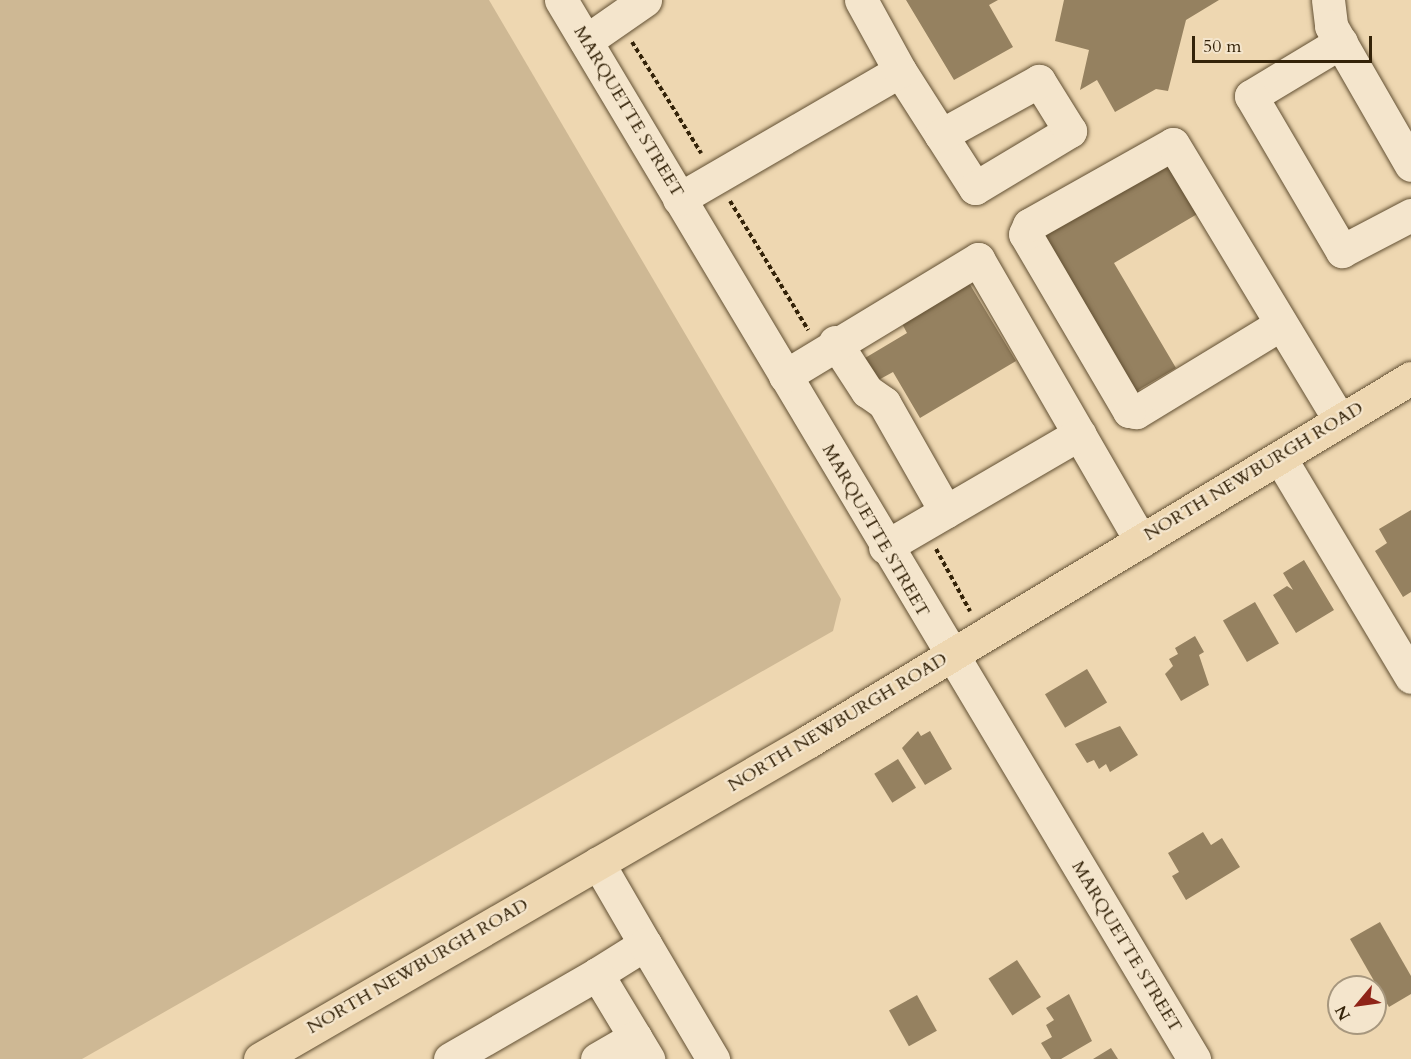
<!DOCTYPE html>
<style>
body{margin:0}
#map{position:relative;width:1411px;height:1059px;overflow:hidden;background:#eed7b1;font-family:Cardo,serif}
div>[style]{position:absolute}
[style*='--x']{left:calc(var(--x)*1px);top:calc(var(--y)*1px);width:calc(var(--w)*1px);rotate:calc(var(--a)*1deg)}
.green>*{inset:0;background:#ceb894}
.building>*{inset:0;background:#958160;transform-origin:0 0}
.path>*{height:4px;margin-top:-2px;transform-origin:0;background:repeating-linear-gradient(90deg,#342309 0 4.5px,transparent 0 7.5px)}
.roads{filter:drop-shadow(0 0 2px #625033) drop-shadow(0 0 2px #625033)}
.minor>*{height:33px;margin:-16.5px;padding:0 16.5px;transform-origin:16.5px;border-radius:16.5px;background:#f4e5cc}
.major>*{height:33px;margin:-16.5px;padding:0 16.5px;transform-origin:16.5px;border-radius:16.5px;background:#eed7b1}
span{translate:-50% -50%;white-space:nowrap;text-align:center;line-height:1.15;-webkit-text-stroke:4.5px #f4e5cc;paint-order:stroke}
.street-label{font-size:18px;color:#342309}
.north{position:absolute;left:1327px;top:975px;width:60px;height:60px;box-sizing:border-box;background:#f4e5cc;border:2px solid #a7977e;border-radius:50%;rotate:241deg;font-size:16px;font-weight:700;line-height:24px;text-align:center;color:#342309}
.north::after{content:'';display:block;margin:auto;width:21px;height:27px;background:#8f2418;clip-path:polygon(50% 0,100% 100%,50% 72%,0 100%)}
.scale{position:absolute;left:1192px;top:36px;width:180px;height:27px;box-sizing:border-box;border:3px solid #342309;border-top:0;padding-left:8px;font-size:18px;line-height:21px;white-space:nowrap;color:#342309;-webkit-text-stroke:4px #f4e5cc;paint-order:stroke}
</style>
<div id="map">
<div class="green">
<div style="clip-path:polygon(0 0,489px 0,841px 599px,833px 631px,82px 1059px,0 1059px)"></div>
</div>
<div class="building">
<div style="clip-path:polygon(906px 0,998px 0,989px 5px,1013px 47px,954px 80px)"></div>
<div style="clip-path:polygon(1064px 0,1219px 0,1186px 20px,1168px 91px,1156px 89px,1115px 112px,1097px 80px,1080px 90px,1089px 50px,1055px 41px)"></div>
<div style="clip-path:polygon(1165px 156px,1199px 213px,1114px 263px,1176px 368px,1130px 395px,1034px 233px)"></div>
<div style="clip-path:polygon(966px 278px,1016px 361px,920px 418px,893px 372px,873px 383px,860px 361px,907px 333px,899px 318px)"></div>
<div style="clip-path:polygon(1411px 510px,1411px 592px,1403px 597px,1375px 551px,1387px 543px,1379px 529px)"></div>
<div style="clip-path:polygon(1304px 560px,1334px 610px,1296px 633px,1273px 595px,1287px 586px,1293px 590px,1283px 573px)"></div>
<div style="left:1255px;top:602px;width:48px;height:37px;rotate:60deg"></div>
<div style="clip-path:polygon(1195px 636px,1204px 652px,1199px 655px,1209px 685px,1181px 701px,1165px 674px,1173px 666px,1169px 659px,1178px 654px,1175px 648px)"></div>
<div style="left:1087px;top:669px;width:39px;height:49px;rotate:59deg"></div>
<div style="clip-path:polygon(1120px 726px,1138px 755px,1110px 772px,1106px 764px,1099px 769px,1094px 760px,1087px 763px,1075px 744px)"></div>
<div style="clip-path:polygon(918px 731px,921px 736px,930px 731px,952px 769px,925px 785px,902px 748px)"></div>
<div style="left:898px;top:759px;width:34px;height:28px;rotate:58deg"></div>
<div style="clip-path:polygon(1203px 832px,1211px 845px,1222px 838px,1240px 867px,1186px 900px,1172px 876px,1179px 872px,1168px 853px)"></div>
<div style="clip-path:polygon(1380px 922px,1411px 976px,1411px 994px,1389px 1007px,1350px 939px)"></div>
<div style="left:1017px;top:960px;width:44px;height:34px;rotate:57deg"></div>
<div style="clip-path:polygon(1069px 994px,1092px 1041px,1061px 1059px,1051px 1059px,1041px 1043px,1052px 1037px,1046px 1025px,1054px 1020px,1046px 1008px)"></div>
<div style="left:917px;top:995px;width:41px;height:32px;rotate:61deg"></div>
<div style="clip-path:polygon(1111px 1048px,1118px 1059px,1093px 1059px)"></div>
</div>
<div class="path">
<div style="--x:632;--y:42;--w:131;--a:58.1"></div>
<div style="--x:730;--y:201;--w:151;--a:58.8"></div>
<div style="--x:936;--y:549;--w:71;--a:61.3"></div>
</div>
<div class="roads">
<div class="minor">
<div style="--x:561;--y:0;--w:1234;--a:59.13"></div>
<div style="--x:1328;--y:0;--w:26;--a:83"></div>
<div style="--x:1331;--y:26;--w:160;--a:60.1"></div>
<div style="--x:586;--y:41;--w:72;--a:-34.8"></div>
<div style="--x:1341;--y:42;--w:105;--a:149"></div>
<div style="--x:1251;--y:96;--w:180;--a:59.6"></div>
<div style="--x:1342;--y:251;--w:78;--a:-27.6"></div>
<div style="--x:900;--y:71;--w:76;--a:57.4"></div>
<div style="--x:941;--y:135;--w:63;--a:57.3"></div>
<div style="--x:975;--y:188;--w:111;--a:-31"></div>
<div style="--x:1070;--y:131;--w:59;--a:-121.8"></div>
<div style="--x:1039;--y:81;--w:112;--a:151.1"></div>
<div style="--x:679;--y:199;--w:255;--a:-30.1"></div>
<div style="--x:900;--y:71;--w:81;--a:-118.8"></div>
<div style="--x:1281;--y:324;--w:170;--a:148.7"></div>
<div style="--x:1136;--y:412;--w:7;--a:-172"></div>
<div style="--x:1129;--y:411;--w:205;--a:-120.4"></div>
<div style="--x:1025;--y:234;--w:10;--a:-66"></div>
<div style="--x:1029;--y:225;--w:165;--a:-29.4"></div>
<div style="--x:1173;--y:144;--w:323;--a:58.9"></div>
<div style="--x:835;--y:342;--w:59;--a:56.9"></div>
<div style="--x:867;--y:391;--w:21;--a:35"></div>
<div style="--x:884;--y:403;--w:125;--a:60.4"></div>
<div style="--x:785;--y:376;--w:226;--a:-31.2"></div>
<div style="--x:978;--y:259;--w:326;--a:60"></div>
<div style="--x:1280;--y:458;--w:255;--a:59.1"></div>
<div style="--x:885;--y:547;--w:225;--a:-30.2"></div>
<div style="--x:598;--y:863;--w:94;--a:59.9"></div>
<div style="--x:645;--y:944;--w:57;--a:148"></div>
<div style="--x:597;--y:974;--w:74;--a:58.9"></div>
<div style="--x:645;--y:944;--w:134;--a:59.4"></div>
<div style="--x:450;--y:1059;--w:170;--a:-30"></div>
<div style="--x:597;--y:1059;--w:44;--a:-30.1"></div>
<div style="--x:635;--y:1037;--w:26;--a:59"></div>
</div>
<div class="major">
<div style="--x:260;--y:1059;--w:634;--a:-30.08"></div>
<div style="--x:809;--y:741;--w:703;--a:-31.09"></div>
</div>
</div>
<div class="street-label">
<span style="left:628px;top:112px;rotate:59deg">MARQUETTE STREET</span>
<span style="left:1254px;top:472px;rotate:-31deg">NORTH NEWBURGH ROAD</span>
<span style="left:875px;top:531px;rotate:60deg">MARQUETTE STREET</span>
<span style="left:838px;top:723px;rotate:-31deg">NORTH NEWBURGH ROAD</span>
<span style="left:1126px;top:947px;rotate:59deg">MARQUETTE STREET</span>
<span style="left:418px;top:967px;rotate:-30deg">NORTH NEWBURGH ROAD</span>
</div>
<div class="north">N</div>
<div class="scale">50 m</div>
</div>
